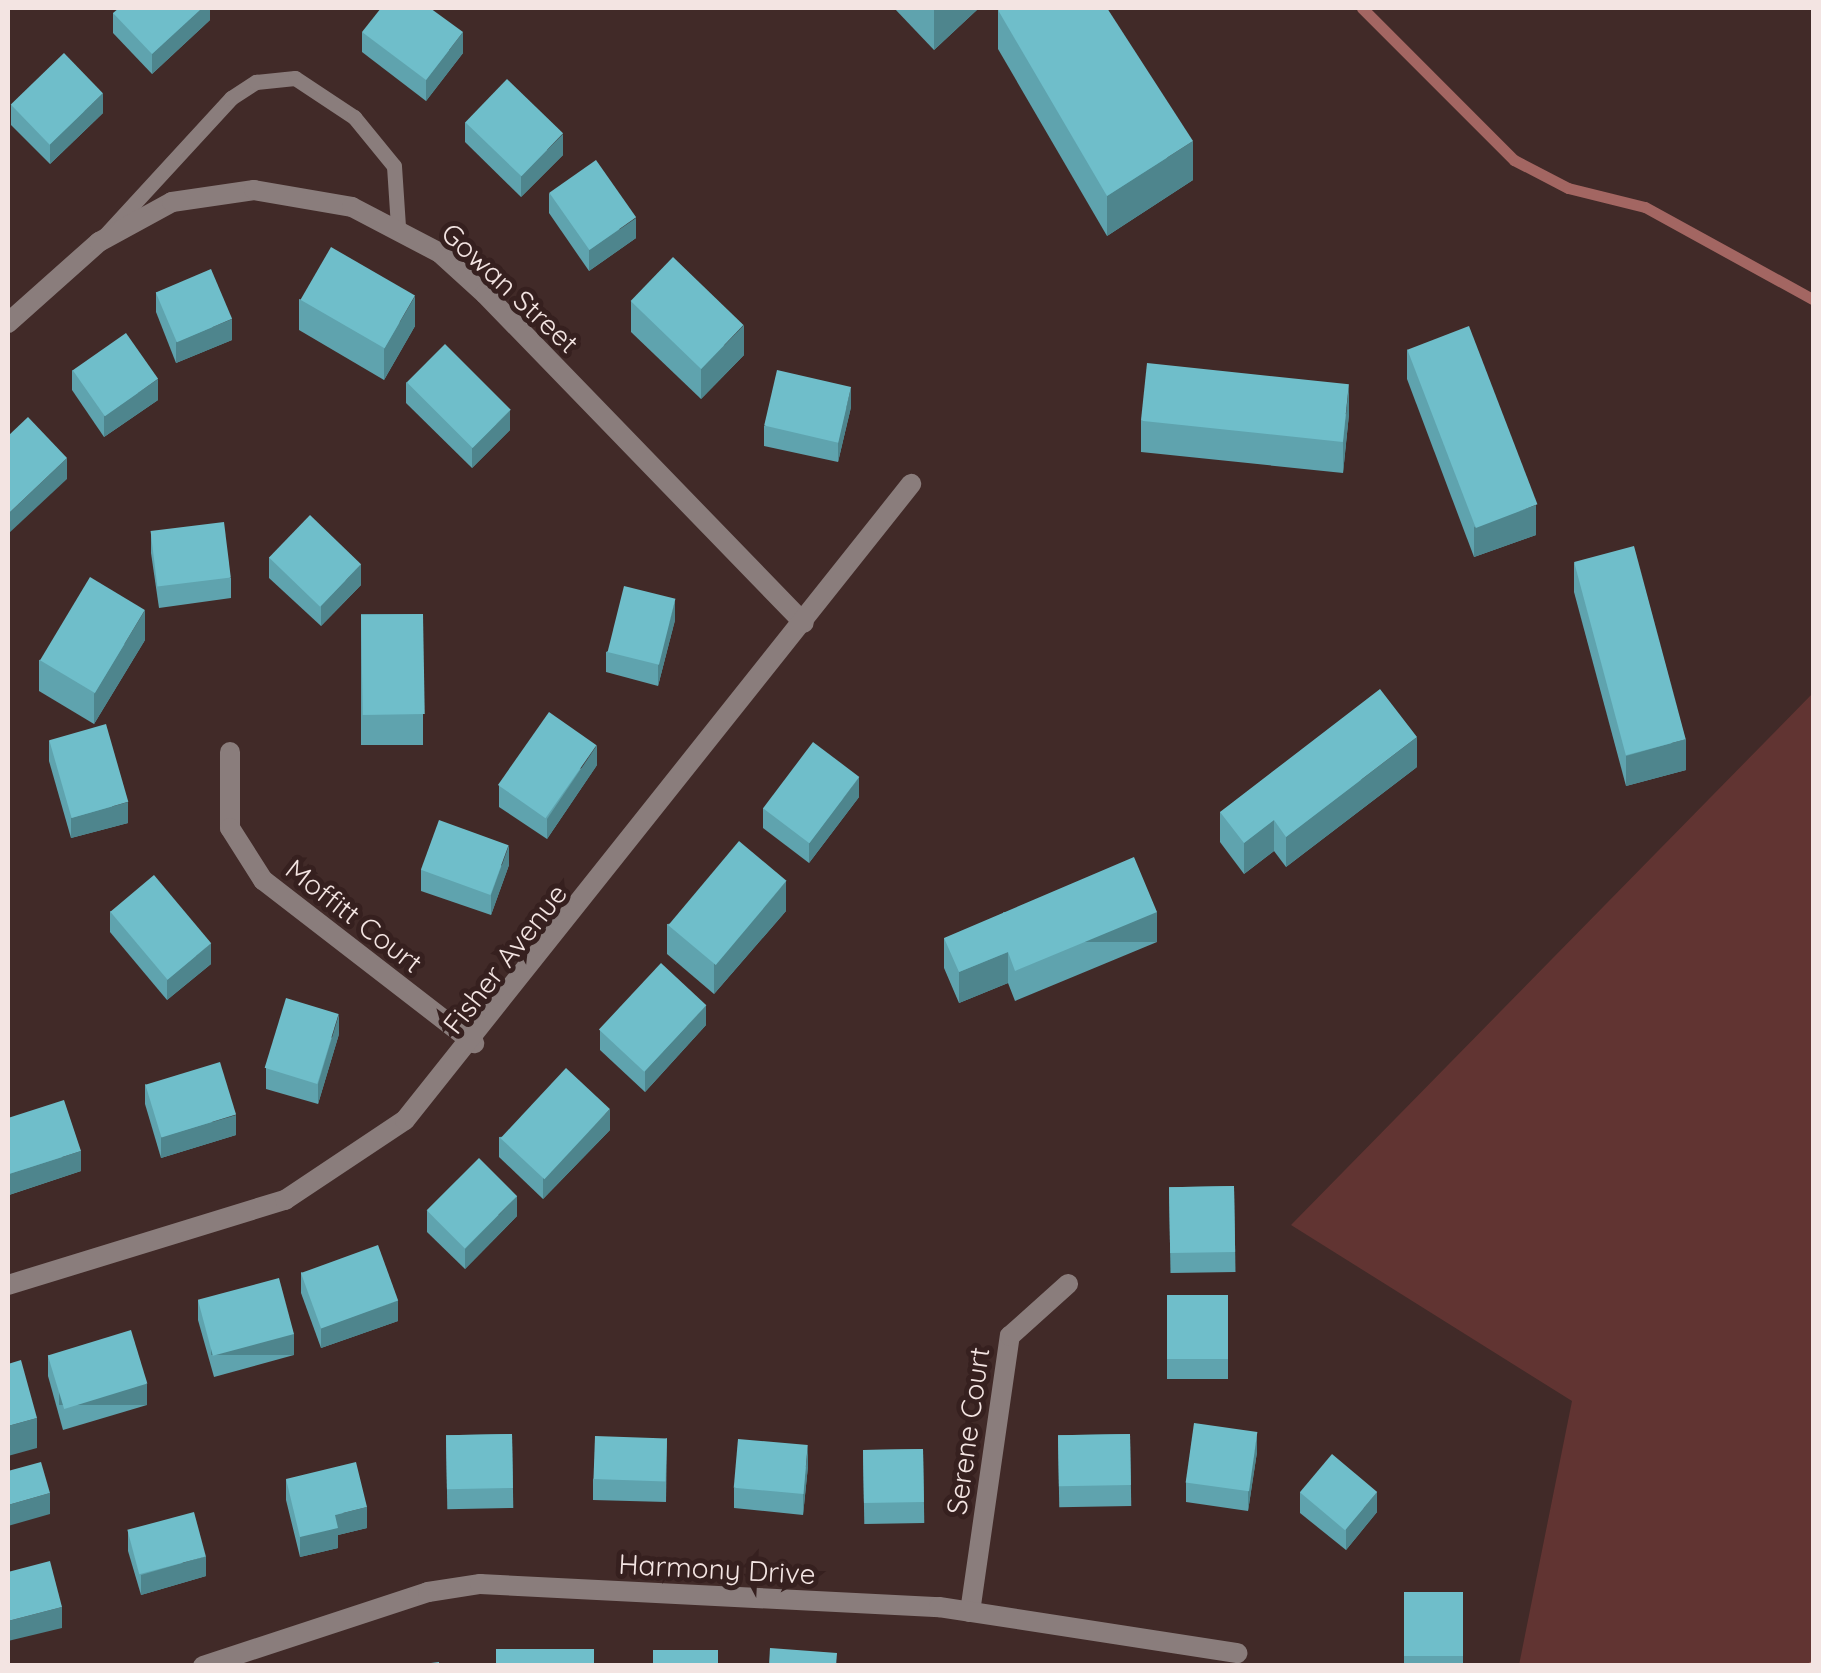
<!DOCTYPE html>
<style>
body{margin:0}
#map{position:relative;width:1821px;height:1673px;overflow:hidden;background:#412a28;font-family:Quicksand,sans-serif}
div>[style]{position:absolute}
[style*='--x']{left:calc(var(--x)*1px);top:calc(var(--y)*1px);width:calc(var(--w)*1px);rotate:calc(var(--a)*1deg)}
.green>*{inset:0;background:#613432}
.stream>*{height:11px;margin:-5.5px;padding:0 5.5px;transform-origin:5.5px;border-radius:5.5px;background:#a36662}
.lane>*{height:15px;margin:-7.5px;padding:0 7.5px;transform-origin:7.5px;border-radius:7.5px;background:#8a7d7c}
.street>*{height:20px;margin:-10px;padding:0 10px;transform-origin:10px;border-radius:10px;background:#8a7d7c}
.wall>*{inset:0;background:#5fa3ae;transform-origin:0 0}
.shaded-wall>*{inset:0;background:#4e858d;transform-origin:0 0}
.building>*{inset:0;background:#6fbeca;transform-origin:0 0}
span{translate:-50% -50%;white-space:nowrap;text-align:center;line-height:1.15;-webkit-text-stroke:10px #36201f;paint-order:stroke}
.street-label{font-size:28px;color:#f3e4e2}
.frame{position:absolute;inset:0;border:10px solid #f3e4e2;pointer-events:none}
</style>
<div id="map">
<div class="green">
<div style="clip-path:polygon(1813px 693px,1813px 1665px,1519px 1665px,1572px 1401px,1291px 1225px)"></div>
</div>
<div class="stream">
<div style="--x:1362;--y:8;--w:215;--a:45"></div>
<div style="--x:1514;--y:160;--w:61;--a:27.4"></div>
<div style="--x:1568;--y:188;--w:79;--a:13.9"></div>
<div style="--x:1645;--y:207;--w:193;--a:28.8"></div>
<div style="--x:1813;--y:1666;--w:1;--a:-45"></div>
</div>
<div class="lane">
<div style="--x:106;--y:234;--w:185;--a:-47.4"></div>
<div style="--x:231;--y:98;--w:30;--a:-33"></div>
<div style="--x:256;--y:82;--w:39;--a:-6"></div>
<div style="--x:295;--y:78;--w:71;--a:33.5"></div>
<div style="--x:354;--y:117;--w:63;--a:50.8"></div>
<div style="--x:394;--y:166;--w:61;--a:86.2"></div>
</div>
<div class="street">
<div style="--x:8;--y:323;--w:122;--a:-41.7"></div>
<div style="--x:99;--y:242;--w:83;--a:-28.7"></div>
<div style="--x:172;--y:202;--w:83;--a:-8.3"></div>
<div style="--x:254;--y:190;--w:99;--a:9.8"></div>
<div style="--x:352;--y:207;--w:99;--a:27.6"></div>
<div style="--x:440;--y:253;--w:61;--a:42.3"></div>
<div style="--x:485;--y:294;--w:458;--a:45.9"></div>
<div style="--x:230;--y:752;--w:76;--a:90"></div>
<div style="--x:230;--y:828;--w:62;--a:57.6"></div>
<div style="--x:263;--y:880;--w:267;--a:37.7"></div>
<div style="--x:8;--y:1285;--w:290;--a:-17.1"></div>
<div style="--x:285;--y:1200;--w:144;--a:-33.7"></div>
<div style="--x:405;--y:1120;--w:813;--a:-51.49"></div>
<div style="--x:970;--y:1612;--w:279;--a:-81.8"></div>
<div style="--x:1010;--y:1336;--w:78;--a:-41.9"></div>
<div style="--x:203;--y:1666;--w:237;--a:-18.2"></div>
<div style="--x:428;--y:1592;--w:53;--a:-8.7"></div>
<div style="--x:480;--y:1584;--w:460;--a:2.9"></div>
<div style="--x:939;--y:1607;--w:302;--a:8.8"></div>
</div>
<div class="wall">
<div style="clip-path:polygon(210px 8px,210px 20px,152px 74px,113px 33px,113px 13px)"></div>
<div style="clip-path:polygon(894px 8px,979px 8px,934px 50px)"></div>
<div style="clip-path:polygon(998px 10px,1193px 180px,1107px 236px,998px 49px)"></div>
<div style="clip-path:polygon(362px 32px,463px 53px,426px 101px,362px 52px)"></div>
<div style="clip-path:polygon(11px 105px,103px 113px,50px 164px,11px 125px)"></div>
<div style="clip-path:polygon(465px 122px,563px 155px,521px 197px,465px 142px)"></div>
<div style="clip-path:polygon(549px 193px,636px 238px,589px 271px,549px 213px)"></div>
<div style="clip-path:polygon(156px 292px,232px 340px,176px 363px,156px 312px)"></div>
<div style="clip-path:polygon(299px 299px,415px 326px,384px 380px,299px 330px)"></div>
<div style="clip-path:polygon(631px 301px,744px 355px,701px 399px,631px 332px)"></div>
<div style="clip-path:polygon(1407px 349px,1536px 535px,1474px 557px,1407px 379px)"></div>
<div style="clip-path:polygon(72px 370px,158px 400px,104px 437px,72px 390px)"></div>
<div style="clip-path:polygon(406px 382px,510px 430px,472px 468px,406px 403px)"></div>
<div style="clip-path:polygon(851px 407px,838px 462px,764px 446px,764px 426px)"></div>
<div style="clip-path:polygon(1349px 414px,1343px 473px,1141px 452px,1141px 421px)"></div>
<div style="clip-path:polygon(151px 532px,231px 578px,231px 598px,159px 608px,151px 553px)"></div>
<div style="clip-path:polygon(269px 557px,361px 585px,321px 626px,269px 578px)"></div>
<div style="clip-path:polygon(1574px 562px,1686px 770px,1626px 786px,1574px 592px)"></div>
<div style="left:423px;top:614px;width:131px;height:62px;rotate:90deg"></div>
<div style="clip-path:polygon(675px 620px,658px 686px,606px 672px,606px 652px)"></div>
<div style="clip-path:polygon(145px 640px,94px 724px,39px 691px,39px 660px)"></div>
<div style="clip-path:polygon(49px 740px,128px 823px,71px 838px,49px 761px)"></div>
<div style="clip-path:polygon(597px 765px,547px 839px,499px 807px,499px 786px)"></div>
<div style="clip-path:polygon(1417px 767px,1286px 867px,1274px 851px,1244px 874px,1220px 842px,1220px 812px)"></div>
<div style="clip-path:polygon(859px 797px,809px 863px,763px 828px,763px 808px)"></div>
<div style="clip-path:polygon(509px 865px,491px 915px,421px 891px,421px 870px)"></div>
<div style="clip-path:polygon(110px 911px,211px 964px,167px 1000px,110px 932px)"></div>
<div style="clip-path:polygon(786px 911px,714px 994px,667px 954px,667px 924px)"></div>
<div style="clip-path:polygon(944px 938px,1157px 942px,1015px 1001px,1008px 983px,959px 1003px,944px 968px)"></div>
<div style="clip-path:polygon(706px 1025px,645px 1092px,600px 1050px,600px 1030px)"></div>
<div style="clip-path:polygon(339px 1034px,318px 1104px,266px 1089px,266px 1068px)"></div>
<div style="clip-path:polygon(145px 1084px,236px 1135px,161px 1158px,145px 1104px)"></div>
<div style="clip-path:polygon(8px 1118px,81px 1171px,9px 1195px,8px 1189px)"></div>
<div style="clip-path:polygon(610px 1130px,543px 1199px,499px 1157px,499px 1137px)"></div>
<div style="left:1234px;top:1186px;width:86px;height:65px;rotate:89deg"></div>
<div style="clip-path:polygon(427px 1211px,517px 1216px,465px 1269px,427px 1232px)"></div>
<div style="clip-path:polygon(301px 1272px,398px 1321px,321px 1348px,301px 1293px)"></div>
<div style="left:1167px;top:1295px;width:61px;height:84px"></div>
<div style="clip-path:polygon(198px 1300px,294px 1355px,214px 1377px,198px 1320px)"></div>
<div style="clip-path:polygon(48px 1355px,147px 1405px,63px 1430px,48px 1376px)"></div>
<div style="left:512px;top:1434px;width:74px;height:66px;rotate:89deg"></div>
<div style="left:1130px;top:1434px;width:72px;height:72px;rotate:89deg"></div>
<div style="clip-path:polygon(667px 1438px,666px 1502px,593px 1500px,593px 1479px)"></div>
<div style="left:923px;top:1449px;width:74px;height:60px;rotate:89deg"></div>
<div style="clip-path:polygon(1257px 1452px,1248px 1511px,1186px 1502px,1186px 1482px)"></div>
<div style="clip-path:polygon(808px 1466px,803px 1515px,734px 1508px,734px 1488px)"></div>
<div style="clip-path:polygon(286px 1479px,367px 1528px,338px 1535px,338px 1548px,300px 1557px,286px 1500px)"></div>
<div style="clip-path:polygon(1300px 1492px,1377px 1512px,1346px 1550px,1300px 1513px)"></div>
<div style="clip-path:polygon(128px 1531px,206px 1576px,141px 1595px,128px 1551px)"></div>
<div style="left:1404px;top:1592px;width:59px;height:74px"></div>
</div>
<div class="shaded-wall">
<div style="clip-path:polygon(202px 8px,210px 8px,210px 20px,152px 74px,152px 54px)"></div>
<div style="clip-path:polygon(938px 8px,979px 8px,934px 50px,934px 10px)"></div>
<div style="clip-path:polygon(463px 32px,463px 53px,426px 101px,426px 80px)"></div>
<div style="clip-path:polygon(103px 93px,103px 113px,50px 164px,50px 144px)"></div>
<div style="clip-path:polygon(563px 134px,563px 155px,521px 197px,521px 176px)"></div>
<div style="clip-path:polygon(1193px 141px,1193px 180px,1107px 236px,1107px 196px)"></div>
<div style="clip-path:polygon(636px 218px,636px 238px,589px 271px,589px 250px)"></div>
<div style="clip-path:polygon(415px 296px,415px 326px,384px 380px,384px 349px)"></div>
<div style="clip-path:polygon(232px 319px,232px 340px,176px 363px,176px 342px)"></div>
<div style="clip-path:polygon(744px 325px,744px 355px,701px 399px,701px 369px)"></div>
<div style="clip-path:polygon(158px 379px,158px 400px,104px 437px,104px 416px)"></div>
<div style="clip-path:polygon(1349px 384px,1349px 414px,1343px 473px,1343px 443px)"></div>
<div style="clip-path:polygon(851px 387px,851px 407px,838px 462px,838px 442px)"></div>
<div style="clip-path:polygon(510px 410px,510px 430px,472px 468px,472px 448px)"></div>
<div style="clip-path:polygon(67px 458px,67px 479px,8px 534px,8px 514px)"></div>
<div style="clip-path:polygon(1536px 505px,1536px 535px,1474px 557px,1474px 527px)"></div>
<div style="clip-path:polygon(361px 564px,361px 585px,321px 626px,321px 606px)"></div>
<div style="clip-path:polygon(675px 599px,675px 620px,658px 686px,658px 665px)"></div>
<div style="clip-path:polygon(145px 610px,145px 640px,94px 724px,94px 694px)"></div>
<div style="clip-path:polygon(1417px 737px,1417px 767px,1286px 867px,1286px 837px)"></div>
<div style="clip-path:polygon(1686px 739px,1686px 770px,1626px 786px,1626px 756px)"></div>
<div style="clip-path:polygon(597px 745px,597px 765px,547px 839px,547px 819px)"></div>
<div style="clip-path:polygon(859px 777px,859px 797px,809px 863px,809px 843px)"></div>
<div style="clip-path:polygon(128px 802px,128px 823px,71px 838px,71px 818px)"></div>
<div style="clip-path:polygon(1274px 820px,1274px 851px,1244px 874px,1244px 843px)"></div>
<div style="clip-path:polygon(509px 845px,509px 865px,491px 915px,491px 895px)"></div>
<div style="clip-path:polygon(786px 881px,786px 911px,714px 994px,714px 964px)"></div>
<div style="left:1157px;top:912px;width:30px;height:154px;rotate:90deg"></div>
<div style="clip-path:polygon(211px 943px,211px 964px,167px 1000px,167px 980px)"></div>
<div style="clip-path:polygon(1008px 952px,1008px 983px,959px 1003px,959px 972px)"></div>
<div style="clip-path:polygon(706px 1005px,706px 1025px,645px 1092px,645px 1071px)"></div>
<div style="clip-path:polygon(339px 1014px,339px 1034px,318px 1104px,318px 1084px)"></div>
<div style="clip-path:polygon(610px 1109px,610px 1130px,543px 1199px,543px 1178px)"></div>
<div style="clip-path:polygon(236px 1115px,236px 1135px,161px 1158px,161px 1137px)"></div>
<div style="clip-path:polygon(81px 1151px,81px 1171px,9px 1195px,9px 1174px)"></div>
<div style="clip-path:polygon(517px 1196px,517px 1216px,465px 1269px,465px 1249px)"></div>
<div style="clip-path:polygon(398px 1300px,398px 1321px,321px 1348px,321px 1328px)"></div>
<div style="left:294px;top:1334px;width:21px;height:83px;rotate:90deg"></div>
<div style="left:147px;top:1384px;width:21px;height:88px;rotate:90deg"></div>
<div style="clip-path:polygon(37px 1418px,37px 1448px,8px 1456px,8px 1426px)"></div>
<div style="clip-path:polygon(1257px 1432px,1257px 1452px,1248px 1511px,1248px 1490px)"></div>
<div style="clip-path:polygon(808px 1445px,808px 1466px,803px 1515px,803px 1495px)"></div>
<div style="clip-path:polygon(1377px 1492px,1377px 1512px,1346px 1550px,1346px 1529px)"></div>
<div style="clip-path:polygon(50px 1493px,50px 1514px,8px 1526px,8px 1505px)"></div>
<div style="clip-path:polygon(367px 1507px,367px 1528px,338px 1535px,338px 1548px,300px 1557px,300px 1537px,335px 1515px)"></div>
<div style="clip-path:polygon(206px 1556px,206px 1576px,141px 1595px,141px 1575px)"></div>
<div style="clip-path:polygon(62px 1607px,62px 1628px,8px 1641px,8px 1621px)"></div>
</div>
<div class="building">
<div style="clip-path:polygon(119px 8px,202px 8px,152px 54px,113px 13px)"></div>
<div style="clip-path:polygon(381px 8px,430px 8px,463px 32px,426px 80px,362px 32px)"></div>
<div style="clip-path:polygon(1002px 8px,1107px 8px,1193px 141px,1107px 196px,998px 10px)"></div>
<div style="left:64px;top:53px;width:56px;height:74px;rotate:46deg"></div>
<div style="left:507px;top:79px;width:78px;height:60px;rotate:44deg"></div>
<div style="left:596px;top:160px;width:70px;height:57px;rotate:55deg"></div>
<div style="left:331px;top:247px;width:97px;height:61px;rotate:30deg"></div>
<div style="left:673px;top:257px;width:98px;height:61px;rotate:44deg"></div>
<div style="left:211px;top:269px;width:54px;height:60px;rotate:67deg"></div>
<div style="left:1469px;top:326px;width:191px;height:66px;rotate:69deg"></div>
<div style="left:126px;top:333px;width:56px;height:65px;rotate:55deg"></div>
<div style="left:445px;top:344px;width:93px;height:54px;rotate:45deg"></div>
<div style="left:1147px;top:363px;width:203px;height:58px;rotate:6deg"></div>
<div style="left:777px;top:370px;width:76px;height:57px;rotate:13deg"></div>
<div style="clip-path:polygon(28px 417px,67px 458px,8px 514px,8px 436px)"></div>
<div style="left:310px;top:515px;width:71px;height:59px;rotate:44deg"></div>
<div style="left:224px;top:522px;width:56px;height:74px;rotate:83deg"></div>
<div style="left:1634px;top:546px;width:200px;height:62px;rotate:75deg"></div>
<div style="left:90px;top:577px;width:64px;height:97px;rotate:31deg"></div>
<div style="left:624px;top:586px;width:53px;height:68px;rotate:14deg"></div>
<div style="left:423px;top:614px;width:100px;height:62px;rotate:89deg"></div>
<div style="clip-path:polygon(1380px 689px,1417px 737px,1286px 837px,1274px 820px,1244px 843px,1220px 812px)"></div>
<div style="left:549px;top:712px;width:58px;height:89px;rotate:35deg"></div>
<div style="left:106px;top:724px;width:81px;height:59px;rotate:74deg"></div>
<div style="left:813px;top:742px;width:58px;height:83px;rotate:37deg"></div>
<div style="left:439px;top:820px;width:74px;height:53px;rotate:20deg"></div>
<div style="left:739px;top:841px;width:62px;height:110px;rotate:40deg"></div>
<div style="clip-path:polygon(1134px 857px,1157px 912px,1015px 971px,1008px 952px,959px 972px,944px 938px)"></div>
<div style="left:154px;top:875px;width:89px;height:57px;rotate:50deg"></div>
<div style="left:661px;top:963px;width:62px;height:91px;rotate:43deg"></div>
<div style="left:286px;top:998px;width:55px;height:73px;rotate:17deg"></div>
<div style="left:220px;top:1062px;width:55px;height:78px;rotate:73deg"></div>
<div style="left:566px;top:1068px;width:60px;height:96px;rotate:43deg"></div>
<div style="clip-path:polygon(64px 1100px,81px 1151px,9px 1174px,8px 1169px,8px 1118px)"></div>
<div style="left:479px;top:1158px;width:54px;height:74px;rotate:45deg"></div>
<div style="left:1234px;top:1186px;width:66px;height:65px;rotate:89deg"></div>
<div style="left:378px;top:1245px;width:59px;height:82px;rotate:70deg"></div>
<div style="left:279px;top:1278px;width:58px;height:84px;rotate:75deg"></div>
<div style="left:1167px;top:1295px;width:61px;height:64px"></div>
<div style="left:131px;top:1330px;width:56px;height:87px;rotate:73deg"></div>
<div style="clip-path:polygon(21px 1360px,37px 1418px,8px 1426px,8px 1364px)"></div>
<div style="left:1194px;top:1423px;width:64px;height:60px;rotate:8deg"></div>
<div style="left:512px;top:1434px;width:54px;height:66px;rotate:89deg"></div>
<div style="left:1130px;top:1434px;width:51px;height:72px;rotate:89deg"></div>
<div style="left:595px;top:1436px;width:72px;height:43px;rotate:2deg"></div>
<div style="left:738px;top:1439px;width:70px;height:49px;rotate:5deg"></div>
<div style="left:923px;top:1449px;width:53px;height:60px;rotate:89deg"></div>
<div style="left:1332px;top:1454px;width:59px;height:50px;rotate:40deg"></div>
<div style="clip-path:polygon(41px 1462px,50px 1493px,8px 1505px,8px 1471px)"></div>
<div style="clip-path:polygon(356px 1462px,367px 1507px,335px 1515px,338px 1528px,300px 1537px,286px 1479px)"></div>
<div style="left:194px;top:1512px;width:46px;height:69px;rotate:75deg"></div>
<div style="clip-path:polygon(50px 1561px,62px 1607px,8px 1621px,8px 1572px)"></div>
<div style="left:1404px;top:1592px;width:59px;height:64px"></div>
<div style="clip-path:polygon(770px 1648px,837px 1653px,836px 1666px,769px 1666px)"></div>
<div style="left:594px;top:1649px;width:17px;height:98px;rotate:90deg"></div>
<div style="left:718px;top:1650px;width:16px;height:65px;rotate:90deg"></div>
<div style="clip-path:polygon(439px 1662px,439px 1666px,407px 1666px)"></div>
</div>
<div class="street-label">
<span style="left:510px;top:288px;rotate:43deg">Gowan Street</span>
<span style="left:354px;top:916px;rotate:38deg">Moffitt Court</span>
<span style="left:505px;top:959px;rotate:-52deg">Fisher Avenue</span>
<span style="left:968px;top:1431px;rotate:-82deg">Serene Court</span>
<span style="left:717px;top:1569px;rotate:3deg">Harmony Drive</span>
</div>
<div class="frame"></div>
</div>
